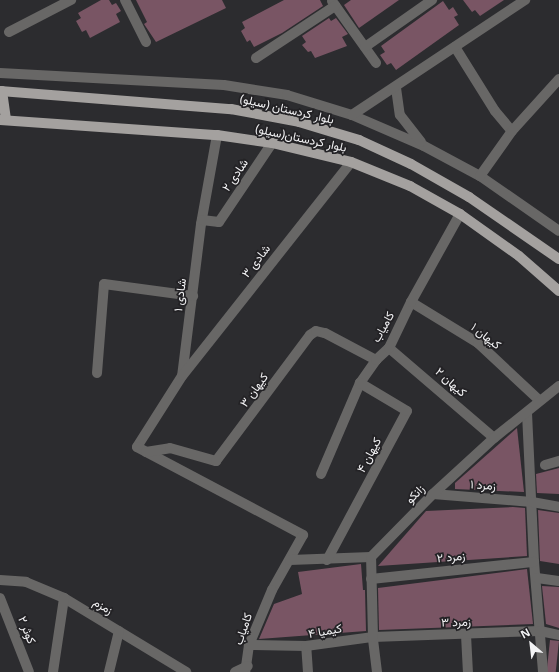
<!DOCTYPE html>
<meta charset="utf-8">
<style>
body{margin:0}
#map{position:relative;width:559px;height:672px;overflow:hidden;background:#2c2c2f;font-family:"Noto Sans",Vazirmatn,sans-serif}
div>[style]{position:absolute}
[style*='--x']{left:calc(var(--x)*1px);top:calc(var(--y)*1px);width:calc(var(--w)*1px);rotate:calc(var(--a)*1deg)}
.building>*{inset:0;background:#795564;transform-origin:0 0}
.minor>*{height:10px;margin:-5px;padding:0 5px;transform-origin:5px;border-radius:5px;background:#686766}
.major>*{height:10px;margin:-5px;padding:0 5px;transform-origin:5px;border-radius:5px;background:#a4a19f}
span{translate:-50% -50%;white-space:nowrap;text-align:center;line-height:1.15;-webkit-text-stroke:3.5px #232225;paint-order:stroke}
.street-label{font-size:12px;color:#f3f3f5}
.north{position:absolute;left:511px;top:624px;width:40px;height:40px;-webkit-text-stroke:3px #232225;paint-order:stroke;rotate:332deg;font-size:11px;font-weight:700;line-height:16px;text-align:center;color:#f3f3f5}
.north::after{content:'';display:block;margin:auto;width:14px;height:18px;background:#f3f3f5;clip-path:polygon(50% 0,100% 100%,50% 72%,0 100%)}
</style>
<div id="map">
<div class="building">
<div style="clip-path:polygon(101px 0,109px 0,112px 5px,116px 3px,121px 11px,116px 14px,120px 22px,90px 38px,86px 30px,82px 32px,76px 21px,81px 18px,78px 13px)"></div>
<div style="clip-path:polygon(136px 0,222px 0,226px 8px,156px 42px,144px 24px,147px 22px)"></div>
<div style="clip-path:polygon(284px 0,320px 0,323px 6px,282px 33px,254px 47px,250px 40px,247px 42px,241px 31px,245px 28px,242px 22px)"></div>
<div style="clip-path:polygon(351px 0,399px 0,359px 28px,344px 5px)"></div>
<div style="clip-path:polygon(463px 0,504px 0,480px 16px,475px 10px,472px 12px)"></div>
<div style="clip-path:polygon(443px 1px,449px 10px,453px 7px,458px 15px,454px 17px,459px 25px,396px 70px,391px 63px,387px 65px,380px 55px,385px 52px,381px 46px)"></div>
<div style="clip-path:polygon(329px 18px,331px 21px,336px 18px,348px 34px,342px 37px,347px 46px,315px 58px,311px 51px,308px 52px,302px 45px,306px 42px,302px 36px)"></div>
<div style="clip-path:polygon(517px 428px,524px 492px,455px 489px,455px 483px)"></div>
<div style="clip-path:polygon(559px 468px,559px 494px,537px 493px,536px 474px)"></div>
<div style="clip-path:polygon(513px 507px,525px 508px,527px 556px,378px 566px,426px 511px)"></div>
<div style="clip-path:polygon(538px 510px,559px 513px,559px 564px,540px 561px)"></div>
<div style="clip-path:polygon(361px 564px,363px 590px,365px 590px,366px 631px,259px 639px,274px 604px,302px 594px,298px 572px)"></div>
<div style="clip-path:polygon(527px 569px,533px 624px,379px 630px,378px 588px)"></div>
<div style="clip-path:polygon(542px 586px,559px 587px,559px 628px,546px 624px)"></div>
<div style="left:550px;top:640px;width:9px;height:32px;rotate:6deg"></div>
</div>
<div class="minor">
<div style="--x:125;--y:0;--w:47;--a:63.4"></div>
<div style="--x:332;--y:1;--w:76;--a:54.6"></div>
<div style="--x:9;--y:32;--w:70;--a:-27.3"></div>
<div style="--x:365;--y:47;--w:82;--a:-35"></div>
<div style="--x:455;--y:47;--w:75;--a:58"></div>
<div style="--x:495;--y:111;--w:26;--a:50"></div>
<div style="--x:256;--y:58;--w:95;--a:-33.4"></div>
<div style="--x:0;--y:73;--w:224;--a:3.1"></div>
<div style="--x:224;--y:85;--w:64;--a:9"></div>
<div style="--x:287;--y:95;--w:68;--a:17.1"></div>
<div style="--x:352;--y:115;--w:78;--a:23.3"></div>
<div style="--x:424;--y:146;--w:64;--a:28.2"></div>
<div style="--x:480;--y:176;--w:96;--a:34.8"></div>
<div style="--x:396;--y:88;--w:27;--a:82"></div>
<div style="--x:400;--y:115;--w:34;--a:52"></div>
<div style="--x:352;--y:115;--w:208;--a:-33.6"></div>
<div style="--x:217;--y:135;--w:90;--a:100.2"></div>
<div style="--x:201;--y:224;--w:153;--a:97.1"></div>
<div style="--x:182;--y:376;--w:84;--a:122.4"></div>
<div style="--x:137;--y:447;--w:188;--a:27.9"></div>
<div style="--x:303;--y:535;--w:63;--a:119.4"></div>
<div style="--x:272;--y:590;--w:60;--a:112.7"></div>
<div style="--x:249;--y:645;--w:27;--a:98"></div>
<div style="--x:480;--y:176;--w:55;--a:-54.6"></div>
<div style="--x:512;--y:131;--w:70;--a:-47.9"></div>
<div style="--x:202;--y:220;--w:17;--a:7"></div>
<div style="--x:219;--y:222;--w:95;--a:-56.1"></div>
<div style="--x:411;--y:302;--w:79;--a:31.5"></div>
<div style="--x:478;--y:343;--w:83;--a:43.1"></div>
<div style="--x:389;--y:348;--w:138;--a:40.6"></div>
<div style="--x:97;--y:373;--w:89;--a:-85.5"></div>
<div style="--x:104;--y:284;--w:90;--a:7.7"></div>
<div style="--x:183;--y:375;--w:271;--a:-51.7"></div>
<div style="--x:527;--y:413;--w:149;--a:87.3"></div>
<div style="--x:534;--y:562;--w:110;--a:85.3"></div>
<div style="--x:146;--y:452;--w:24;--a:-9"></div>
<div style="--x:170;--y:448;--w:48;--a:15.8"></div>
<div style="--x:216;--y:461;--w:157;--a:-53.3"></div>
<div style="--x:310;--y:335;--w:7;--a:-34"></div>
<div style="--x:316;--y:331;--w:9;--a:13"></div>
<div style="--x:325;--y:333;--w:58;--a:27.9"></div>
<div style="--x:545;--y:465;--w:15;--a:-16"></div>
<div style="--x:321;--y:474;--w:99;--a:-66.8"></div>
<div style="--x:360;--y:383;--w:28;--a:-55"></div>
<div style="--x:376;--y:360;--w:18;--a:-43"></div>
<div style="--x:389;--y:348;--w:51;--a:-64.4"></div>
<div style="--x:411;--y:302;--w:101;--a:-60.9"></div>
<div style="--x:433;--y:494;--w:99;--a:4.6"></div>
<div style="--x:532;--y:502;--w:27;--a:10"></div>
<div style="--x:290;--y:560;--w:81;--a:-2.1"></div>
<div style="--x:327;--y:560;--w:169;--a:-61.8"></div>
<div style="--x:407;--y:411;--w:55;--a:-149.2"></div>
<div style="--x:537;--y:578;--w:22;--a:8"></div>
<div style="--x:371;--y:579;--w:164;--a:-6"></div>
<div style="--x:0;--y:580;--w:26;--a:4"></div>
<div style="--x:26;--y:582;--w:41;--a:22.8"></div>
<div style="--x:64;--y:598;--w:143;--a:31.2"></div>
<div style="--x:0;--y:598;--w:79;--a:68.6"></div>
<div style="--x:466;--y:635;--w:37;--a:87"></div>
<div style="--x:249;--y:645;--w:57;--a:1"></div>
<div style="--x:53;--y:672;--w:75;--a:-81.5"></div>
<div style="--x:109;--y:672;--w:42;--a:-76.3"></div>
<div style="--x:235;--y:672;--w:14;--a:-25"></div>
<div style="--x:308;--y:672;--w:26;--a:-94"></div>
<div style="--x:306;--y:646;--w:68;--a:-7.7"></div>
<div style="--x:373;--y:637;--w:167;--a:-2.1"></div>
<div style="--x:540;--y:631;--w:19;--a:12"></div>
<div style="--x:377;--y:672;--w:35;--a:-97"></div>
<div style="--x:373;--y:637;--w:80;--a:-91.4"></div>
<div style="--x:371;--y:557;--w:88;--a:-45.5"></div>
<div style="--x:433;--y:494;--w:83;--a:-42.6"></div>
<div style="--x:494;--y:438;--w:83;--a:-38.7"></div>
</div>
<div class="major">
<div style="--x:0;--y:91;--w:232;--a:4.5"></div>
<div style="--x:231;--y:109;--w:69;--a:10.8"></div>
<div style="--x:299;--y:122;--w:63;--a:16.7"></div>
<div style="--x:359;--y:140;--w:57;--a:24.8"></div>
<div style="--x:411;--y:164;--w:67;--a:29.6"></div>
<div style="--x:469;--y:197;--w:109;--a:34.6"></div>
<div style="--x:2;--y:91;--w:29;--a:82"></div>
<div style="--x:0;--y:120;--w:218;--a:4"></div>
<div style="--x:217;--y:135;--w:56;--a:8.3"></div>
<div style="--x:272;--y:143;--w:81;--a:13.5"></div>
<div style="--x:351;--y:162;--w:64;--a:22.1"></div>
<div style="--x:410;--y:186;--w:57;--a:29.2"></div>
<div style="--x:460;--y:214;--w:72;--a:35.4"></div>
<div style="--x:519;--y:256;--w:53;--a:41.2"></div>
</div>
<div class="street-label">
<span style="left:287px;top:109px;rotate:13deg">بلوار کردستان (سیلو)</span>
<span style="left:301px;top:138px;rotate:12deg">بلوار کردستان(سیلو)</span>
<span style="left:235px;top:175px;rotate:-56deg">شادی ۲</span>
<span style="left:256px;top:261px;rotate:-52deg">شادی ۳</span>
<span style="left:180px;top:295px;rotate:-83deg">شادی ۱</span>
<span style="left:383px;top:327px;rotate:-61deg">کامیاب</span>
<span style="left:486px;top:336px;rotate:38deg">کیهان ۱</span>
<span style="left:451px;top:382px;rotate:42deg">کیهان ۲</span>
<span style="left:254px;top:390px;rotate:-54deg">کیهان ۳</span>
<span style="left:369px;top:455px;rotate:-62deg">کیهان ۴</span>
<span style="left:483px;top:485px;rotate:4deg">زمرد ۱</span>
<span style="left:415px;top:494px;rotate:-45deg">زانکو</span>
<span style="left:451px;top:557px;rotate:-6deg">زمرد ۲</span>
<span style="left:103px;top:606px;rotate:31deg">زمزم</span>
<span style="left:456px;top:622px;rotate:-2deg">زمرد ۳</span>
<span style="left:243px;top:629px;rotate:-71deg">کامیاب</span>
<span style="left:27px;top:630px;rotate:68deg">کوثر ۲</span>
<span style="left:325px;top:631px;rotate:-10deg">کیمیا ۴</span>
</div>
<div class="north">N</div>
</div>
